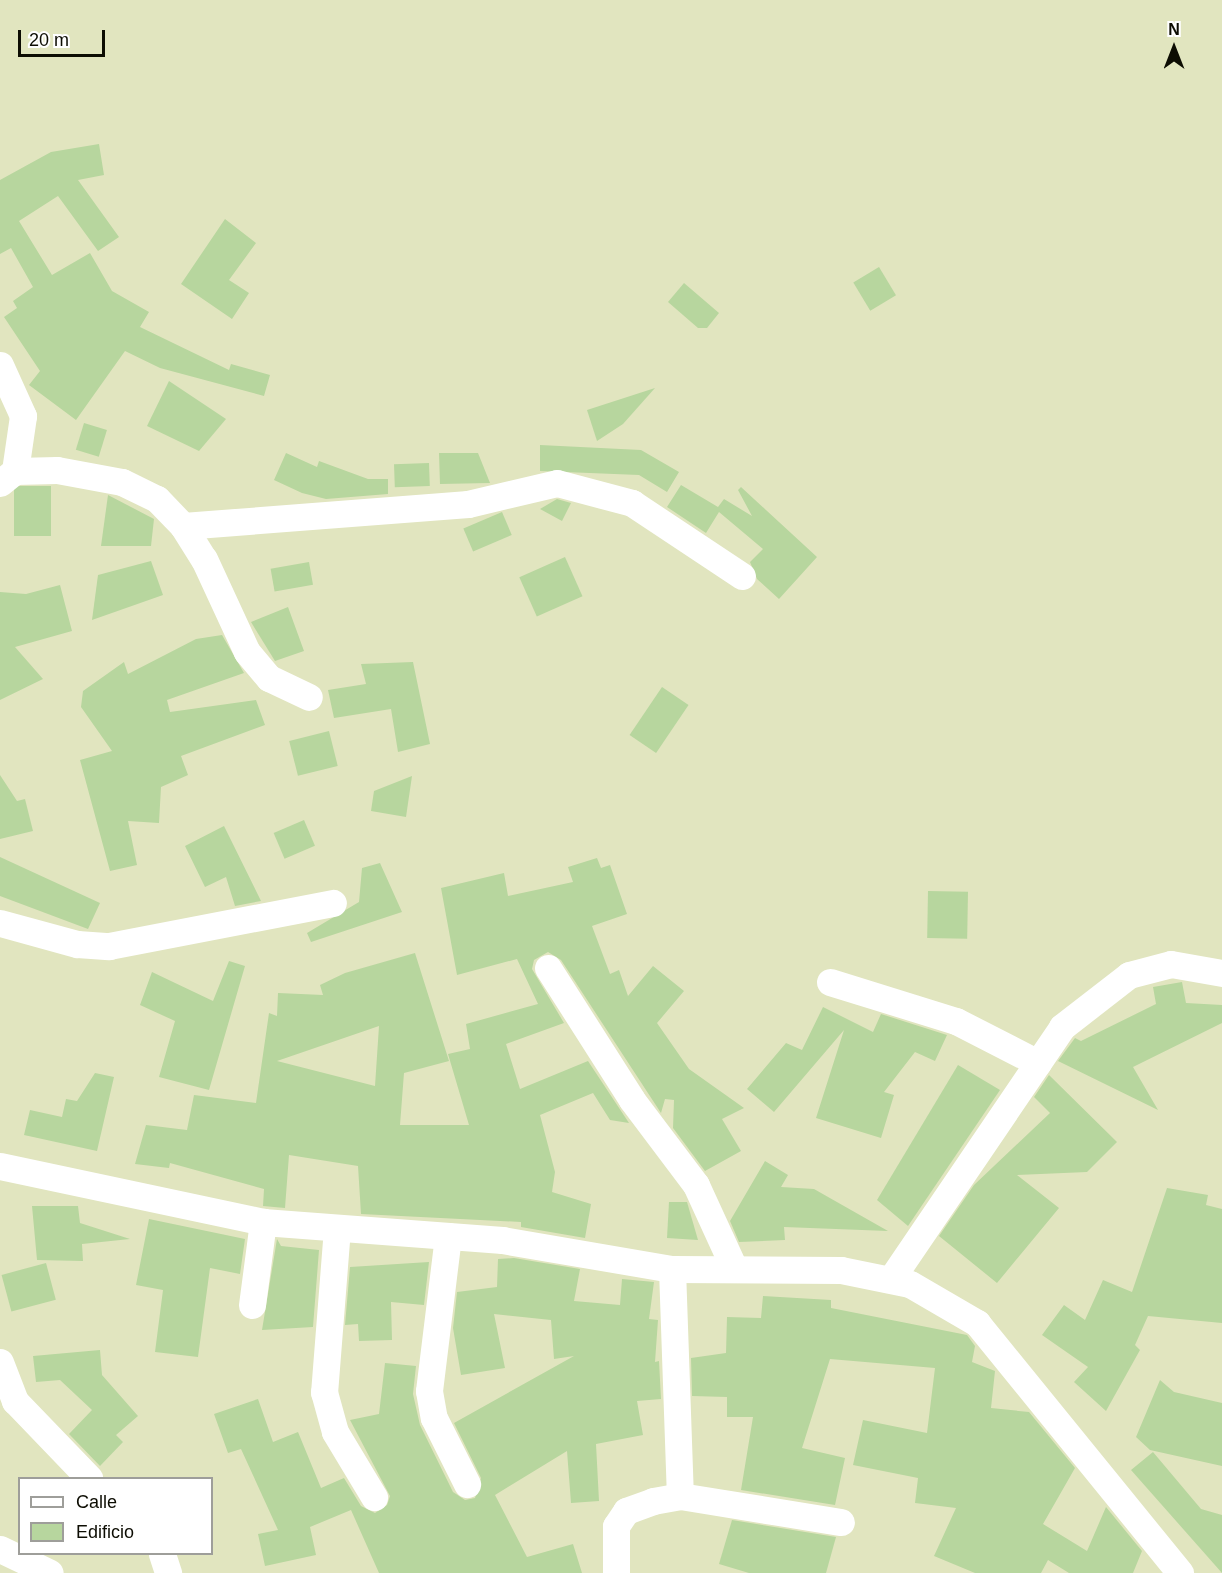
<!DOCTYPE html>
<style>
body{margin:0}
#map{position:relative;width:1222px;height:1573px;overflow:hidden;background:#e1e5bf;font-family:Helvetica,sans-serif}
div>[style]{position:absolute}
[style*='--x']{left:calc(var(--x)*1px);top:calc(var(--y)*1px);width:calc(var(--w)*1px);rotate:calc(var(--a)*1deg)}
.building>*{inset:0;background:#b7d69e;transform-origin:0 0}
.street>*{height:27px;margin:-13.5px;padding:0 13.5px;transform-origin:13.5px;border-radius:13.5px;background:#fff}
span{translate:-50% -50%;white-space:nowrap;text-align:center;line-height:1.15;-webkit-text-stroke:4.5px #fff;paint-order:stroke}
.legend{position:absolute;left:18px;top:1477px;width:195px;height:78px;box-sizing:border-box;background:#fff;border:2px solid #9e9e9a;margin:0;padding:8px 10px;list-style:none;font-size:18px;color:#0d0d03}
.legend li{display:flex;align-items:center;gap:12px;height:30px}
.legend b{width:30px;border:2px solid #9e9e9a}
.north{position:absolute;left:1144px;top:18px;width:60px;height:60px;-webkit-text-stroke:4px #fff;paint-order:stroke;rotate:0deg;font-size:16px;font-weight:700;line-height:24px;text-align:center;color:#0d0d03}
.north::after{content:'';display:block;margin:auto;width:21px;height:27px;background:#0d0d03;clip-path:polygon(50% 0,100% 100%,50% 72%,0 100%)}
.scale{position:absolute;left:18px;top:30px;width:87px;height:27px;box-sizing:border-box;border:3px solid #0d0d03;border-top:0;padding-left:8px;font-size:18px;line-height:21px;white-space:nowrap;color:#0d0d03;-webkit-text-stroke:4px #fff;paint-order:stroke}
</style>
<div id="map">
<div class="building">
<div style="clip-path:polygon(99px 144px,104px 175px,78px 180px,119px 237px,98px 251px,58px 196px,19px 221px,52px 275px,90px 253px,112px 291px,149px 312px,140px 327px,229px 370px,231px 364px,270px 375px,264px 396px,160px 368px,125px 351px,76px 420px,29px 385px,40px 371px,4px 317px,17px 308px,13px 301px,33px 287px,11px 248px,0 254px,0 180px,51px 152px)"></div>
<div style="clip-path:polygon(225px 219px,256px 243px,229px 280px,249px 293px,232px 319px,181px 284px)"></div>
<div style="left:879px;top:267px;width:33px;height:30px;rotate:59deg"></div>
<div style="clip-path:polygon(684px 283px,719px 313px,707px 328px,698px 328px,668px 302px)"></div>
<div style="clip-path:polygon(169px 381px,226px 419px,199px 451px,147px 426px)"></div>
<div style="clip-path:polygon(655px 388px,623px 424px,597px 441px,587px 410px)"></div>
<div style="left:84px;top:423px;width:24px;height:28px;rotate:17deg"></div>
<div style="clip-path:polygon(540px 445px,641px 450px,679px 472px,667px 492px,639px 475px,540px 471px)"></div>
<div style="clip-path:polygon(286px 453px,317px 467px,319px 461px,368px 479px,388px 479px,388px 494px,326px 499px,302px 493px,274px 480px)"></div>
<div style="clip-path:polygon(439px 453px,478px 453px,490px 483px,440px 484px)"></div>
<div style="left:429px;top:463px;width:23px;height:35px;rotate:88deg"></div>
<div style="clip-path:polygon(681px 485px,718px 507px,724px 499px,752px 516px,738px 490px,741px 487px,817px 557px,779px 599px,757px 579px,750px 562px,763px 549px,719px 512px,706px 533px,667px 507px)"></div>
<div style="left:51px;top:486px;width:50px;height:37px;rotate:90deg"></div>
<div style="clip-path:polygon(108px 495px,154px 519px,151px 546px,101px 546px)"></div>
<div style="clip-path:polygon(557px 499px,571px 503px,562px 521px,540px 509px)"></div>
<div style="left:502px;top:512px;width:25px;height:42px;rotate:67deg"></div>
<div style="left:565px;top:557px;width:43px;height:50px;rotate:66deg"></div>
<div style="clip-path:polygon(151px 561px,163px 595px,92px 620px,98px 575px)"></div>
<div style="left:309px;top:562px;width:23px;height:39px;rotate:80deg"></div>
<div style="clip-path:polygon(60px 585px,72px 631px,15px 647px,43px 679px,0 700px,0 592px,26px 594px)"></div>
<div style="clip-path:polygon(288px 607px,304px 651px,275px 661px,251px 622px)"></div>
<div style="clip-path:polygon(222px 635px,244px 673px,167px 700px,170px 712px,256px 700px,265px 725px,181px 756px,188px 775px,161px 787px,159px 823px,128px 821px,137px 865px,110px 871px,80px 760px,112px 751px,81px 707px,83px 691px,124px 662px,128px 674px,196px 639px)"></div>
<div style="clip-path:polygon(413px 662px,430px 744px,398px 752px,391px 709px,334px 718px,328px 690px,366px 684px,361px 664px)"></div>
<div style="left:662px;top:687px;width:32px;height:58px;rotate:34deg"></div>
<div style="left:329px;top:731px;width:36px;height:41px;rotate:76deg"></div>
<div style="clip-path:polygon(0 775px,17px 801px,25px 799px,33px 831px,0 839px)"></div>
<div style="clip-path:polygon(412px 776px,406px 817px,371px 811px,374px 791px)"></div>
<div style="left:304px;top:820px;width:28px;height:33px;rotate:67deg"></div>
<div style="clip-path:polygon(224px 826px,225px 828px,261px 901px,235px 906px,226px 877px,205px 887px,185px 846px)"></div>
<div style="clip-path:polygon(0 857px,100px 903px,88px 929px,0 896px)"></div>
<div style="clip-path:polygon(evenodd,597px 858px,601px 868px,610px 865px,627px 914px,592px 926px,610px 974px,619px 970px,628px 996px,653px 966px,684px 991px,657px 1023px,689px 1069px,744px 1108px,722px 1119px,741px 1151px,705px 1171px,673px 1128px,674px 1100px,665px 1099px,661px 1113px,561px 960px,548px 952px,534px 960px,532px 969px,564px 1023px,506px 1044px,520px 1089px,588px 1061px,629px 1123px,610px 1120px,593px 1093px,540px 1115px,555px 1172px,552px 1192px,591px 1204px,585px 1238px,521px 1227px,521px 1222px,361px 1214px,358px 1166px,289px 1155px,285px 1208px,263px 1206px,264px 1189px,170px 1163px,169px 1168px,135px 1164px,146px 1125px,187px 1130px,194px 1095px,256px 1103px,269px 1013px,277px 1016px,278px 993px,323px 995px,320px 985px,345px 973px,415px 953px,449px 1061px,404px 1073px,400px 1125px,469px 1125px,448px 1054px,470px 1049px,466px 1024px,538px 1004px,517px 959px,457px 975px,441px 888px,504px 873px,508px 896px,573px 882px,568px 867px,597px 858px,379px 1026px,375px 1086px,277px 1061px,379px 1026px)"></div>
<div style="clip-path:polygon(380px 863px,402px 912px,311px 942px,307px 933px,359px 902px,362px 868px)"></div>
<div style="left:928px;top:891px;width:40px;height:47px;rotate:1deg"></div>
<div style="clip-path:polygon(229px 961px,245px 966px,209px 1090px,159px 1077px,175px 1021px,140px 1005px,152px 972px,213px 1001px)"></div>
<div style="clip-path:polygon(1182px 982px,1186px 1003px,1222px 1005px,1222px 1023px,1133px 1067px,1158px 1110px,1058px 1061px,1075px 1038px,1081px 1041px,1156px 1004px,1153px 987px)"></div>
<div style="clip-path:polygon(823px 1007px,873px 1032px,881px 1014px,947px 1035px,935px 1061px,915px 1052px,884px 1092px,894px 1095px,881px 1138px,816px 1118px,844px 1030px,774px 1112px,747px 1089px,786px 1043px,802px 1050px)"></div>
<div style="clip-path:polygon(958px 1065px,1000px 1090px,908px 1226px,877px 1200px)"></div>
<div style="clip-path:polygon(95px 1073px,114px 1077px,97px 1151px,24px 1135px,30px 1110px,62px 1117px,66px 1099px,77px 1101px)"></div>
<div style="clip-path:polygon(1049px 1075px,1117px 1142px,1087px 1172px,1017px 1175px,1059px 1208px,997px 1283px,939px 1236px,974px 1185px,1050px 1113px,1034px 1097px)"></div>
<div style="clip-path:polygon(765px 1161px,788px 1175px,781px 1187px,814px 1189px,888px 1231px,784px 1227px,785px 1240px,739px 1242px,730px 1221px)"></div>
<div style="clip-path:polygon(1167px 1188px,1208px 1195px,1206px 1205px,1222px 1209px,1222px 1323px,1148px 1316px,1135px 1345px,1140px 1350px,1106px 1411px,1074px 1382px,1088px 1367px,1042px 1335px,1064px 1305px,1085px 1320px,1103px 1280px,1132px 1292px)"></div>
<div style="clip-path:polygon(669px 1202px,687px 1202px,698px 1240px,667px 1238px)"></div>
<div style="clip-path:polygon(32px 1206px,78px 1206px,80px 1223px,130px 1239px,82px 1244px,83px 1261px,37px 1260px)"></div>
<div style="clip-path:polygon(149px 1219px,245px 1239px,240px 1274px,210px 1268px,198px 1357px,155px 1352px,163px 1290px,136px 1285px)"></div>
<div style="clip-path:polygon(277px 1239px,281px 1246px,319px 1250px,313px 1327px,262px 1330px)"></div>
<div style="clip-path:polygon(514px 1258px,580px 1269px,574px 1301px,620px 1305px,622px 1279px,654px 1282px,649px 1319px,658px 1320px,655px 1362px,659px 1361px,661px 1399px,637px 1401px,643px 1435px,596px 1444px,599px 1501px,571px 1503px,567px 1451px,495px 1495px,527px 1557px,573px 1544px,582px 1573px,379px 1573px,351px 1510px,310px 1527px,316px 1555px,265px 1566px,258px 1534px,278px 1530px,241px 1449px,228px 1453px,214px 1414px,258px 1399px,273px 1442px,298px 1432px,321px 1488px,344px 1478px,361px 1506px,375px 1513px,387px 1505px,390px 1496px,350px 1420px,379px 1414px,385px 1363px,416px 1366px,413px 1394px,420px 1425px,453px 1492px,465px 1500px,475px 1498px,481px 1478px,454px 1423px,574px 1356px,554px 1359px,551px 1320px,494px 1314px,505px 1368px,461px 1375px,453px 1328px,457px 1292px,497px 1287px,498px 1259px)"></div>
<div style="clip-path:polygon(429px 1262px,424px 1305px,391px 1302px,392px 1340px,359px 1341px,358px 1324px,345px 1325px,350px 1267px)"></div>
<div style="left:46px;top:1263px;width:38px;height:46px;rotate:75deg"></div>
<div style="clip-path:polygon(763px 1296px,831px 1300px,831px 1308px,967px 1335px,975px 1346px,972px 1362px,995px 1371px,991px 1408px,1029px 1412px,1075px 1468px,1043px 1524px,1087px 1551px,1106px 1507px,1142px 1551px,1133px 1573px,1069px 1573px,1048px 1560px,1041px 1573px,975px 1573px,934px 1556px,956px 1508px,915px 1503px,918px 1478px,853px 1465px,863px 1420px,927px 1433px,935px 1368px,830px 1359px,802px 1448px,845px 1458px,835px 1505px,741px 1490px,753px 1417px,727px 1417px,727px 1397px,692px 1396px,691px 1358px,726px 1353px,727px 1317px,761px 1318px)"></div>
<div style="clip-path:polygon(100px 1350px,102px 1375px,138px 1416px,116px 1435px,123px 1442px,100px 1466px,69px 1434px,92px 1410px,60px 1380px,36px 1382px,33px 1356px)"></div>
<div style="clip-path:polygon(1160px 1380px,1174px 1392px,1222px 1403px,1222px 1466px,1150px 1450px,1136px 1437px)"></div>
<div style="clip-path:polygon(1153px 1452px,1201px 1509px,1222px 1515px,1222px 1573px,1131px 1470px)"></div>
<div style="clip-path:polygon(732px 1520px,836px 1537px,826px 1573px,749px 1573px,719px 1564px)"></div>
</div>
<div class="street">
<div style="--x:0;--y:365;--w:56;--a:65.7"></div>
<div style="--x:23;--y:416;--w:56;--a:98.3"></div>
<div style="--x:0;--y:483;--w:19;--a:-39"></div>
<div style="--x:15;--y:471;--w:42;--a:-1.4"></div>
<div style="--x:57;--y:470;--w:66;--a:10.5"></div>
<div style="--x:122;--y:482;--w:39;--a:26"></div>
<div style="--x:157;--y:499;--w:37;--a:46"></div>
<div style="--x:183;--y:526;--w:39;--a:58"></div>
<div style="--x:204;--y:559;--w:102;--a:65.2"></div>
<div style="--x:247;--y:652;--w:34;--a:50"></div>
<div style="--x:269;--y:678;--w:44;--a:25.4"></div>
<div style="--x:183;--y:526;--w:286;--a:-4.4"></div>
<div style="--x:468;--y:504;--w:91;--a:-13.3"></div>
<div style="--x:557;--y:483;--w:78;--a:14.9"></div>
<div style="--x:632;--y:503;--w:132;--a:33.6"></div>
<div style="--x:0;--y:923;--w:80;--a:15.3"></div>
<div style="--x:77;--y:944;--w:32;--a:4"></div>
<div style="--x:109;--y:946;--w:228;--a:-10.9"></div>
<div style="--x:548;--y:968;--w:156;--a:57.5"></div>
<div style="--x:632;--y:1100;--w:106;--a:53"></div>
<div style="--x:696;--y:1185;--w:89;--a:65.4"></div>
<div style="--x:830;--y:982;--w:132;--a:17.2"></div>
<div style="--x:956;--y:1021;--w:92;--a:27.1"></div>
<div style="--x:0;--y:1166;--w:269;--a:12"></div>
<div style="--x:263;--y:1222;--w:240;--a:4.3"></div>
<div style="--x:502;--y:1240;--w:172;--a:9.7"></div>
<div style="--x:672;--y:1269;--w:169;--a:0.3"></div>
<div style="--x:841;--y:1270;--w:70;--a:11.5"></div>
<div style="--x:910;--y:1284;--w:78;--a:30.2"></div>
<div style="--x:977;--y:1323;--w:322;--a:50.9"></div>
<div style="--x:337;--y:1228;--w:165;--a:94.5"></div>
<div style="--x:324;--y:1392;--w:41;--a:74.6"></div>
<div style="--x:335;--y:1432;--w:76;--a:59"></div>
<div style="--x:448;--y:1236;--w:156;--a:97"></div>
<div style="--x:429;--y:1391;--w:27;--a:80"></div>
<div style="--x:434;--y:1418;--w:74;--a:63.4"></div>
<div style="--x:672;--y:1269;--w:227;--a:88"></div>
<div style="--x:891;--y:1279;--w:305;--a:-55.8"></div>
<div style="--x:1062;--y:1027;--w:85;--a:-37.8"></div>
<div style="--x:1129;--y:975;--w:43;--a:-14.7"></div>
<div style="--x:1171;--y:964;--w:52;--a:10"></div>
<div style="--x:252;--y:1305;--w:84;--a:-82.5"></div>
<div style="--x:0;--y:1362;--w:42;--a:69"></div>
<div style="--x:15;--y:1401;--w:107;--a:46.1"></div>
<div style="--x:0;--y:1549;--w:55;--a:25.6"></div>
<div style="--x:162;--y:1554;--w:20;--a:72"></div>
<div style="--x:616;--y:1573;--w:47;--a:-90"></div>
<div style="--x:616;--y:1526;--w:18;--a:-56"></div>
<div style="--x:626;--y:1511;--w:29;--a:-20"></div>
<div style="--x:653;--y:1501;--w:27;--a:-10"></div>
<div style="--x:680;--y:1496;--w:163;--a:9.2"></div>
</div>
<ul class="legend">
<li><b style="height:8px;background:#fff"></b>Calle</li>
<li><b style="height:16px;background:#b7d69e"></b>Edificio</li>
</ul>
<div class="north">N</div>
<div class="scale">20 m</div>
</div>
